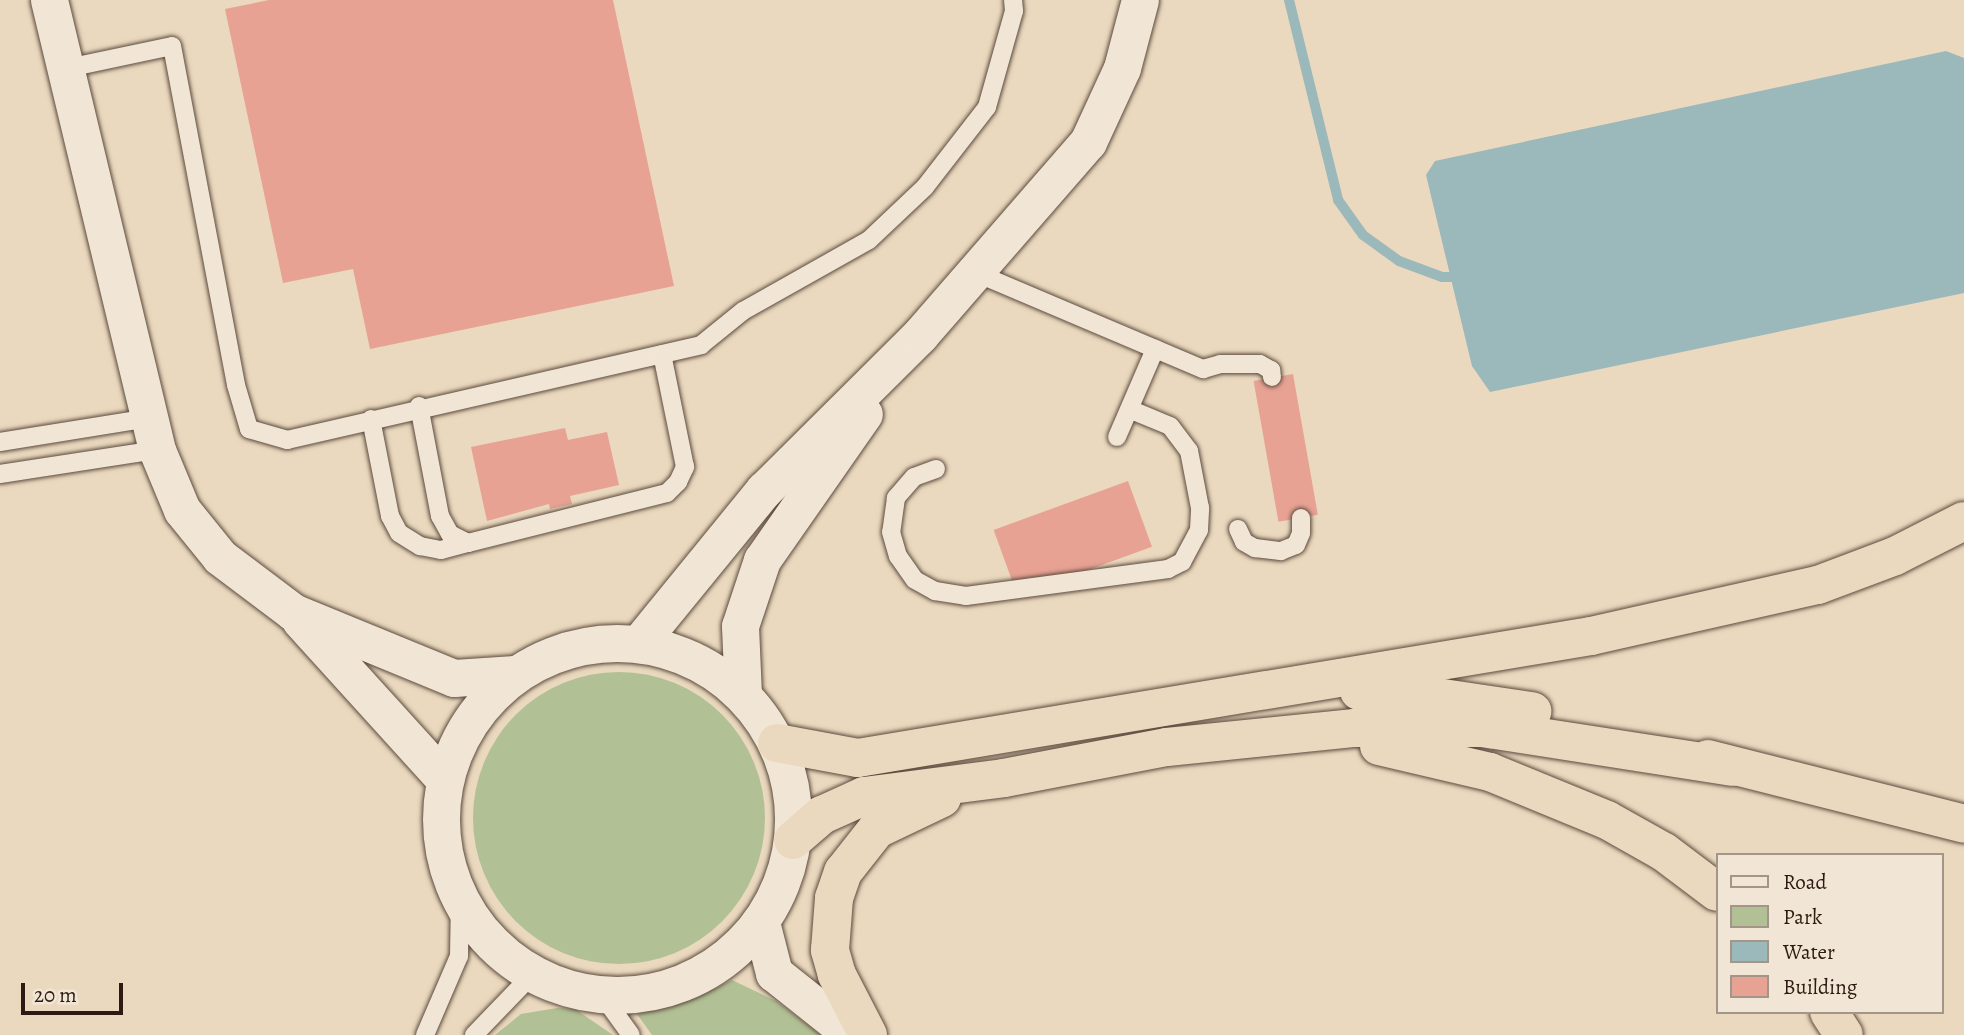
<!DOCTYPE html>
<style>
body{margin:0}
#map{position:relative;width:1964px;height:1035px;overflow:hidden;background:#ead9be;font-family:Alegreya,serif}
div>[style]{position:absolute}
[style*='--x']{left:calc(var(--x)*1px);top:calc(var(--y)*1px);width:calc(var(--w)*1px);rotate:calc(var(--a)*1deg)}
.green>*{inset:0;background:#b2c095}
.round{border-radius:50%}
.water>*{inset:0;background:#9bb8bb}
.stream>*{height:10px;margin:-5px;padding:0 5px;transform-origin:5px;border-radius:5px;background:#9bb8bb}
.building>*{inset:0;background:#e7a293;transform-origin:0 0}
.roads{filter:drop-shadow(0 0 2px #5c4a3e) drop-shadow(0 0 2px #5c4a3e)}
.service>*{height:18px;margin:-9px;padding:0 9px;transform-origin:9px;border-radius:9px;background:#f1e6d5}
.minor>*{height:37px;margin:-18.5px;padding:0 18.5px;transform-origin:18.5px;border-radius:18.5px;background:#f1e6d5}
.minor>.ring{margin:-18.5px;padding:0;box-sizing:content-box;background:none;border:37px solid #f1e6d5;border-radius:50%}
.motorway>*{height:38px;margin:-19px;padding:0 19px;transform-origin:19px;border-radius:19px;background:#ead9be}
span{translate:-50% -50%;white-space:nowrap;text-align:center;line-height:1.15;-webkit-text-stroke:5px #f1e6d5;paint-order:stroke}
.legend{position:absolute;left:1716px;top:853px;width:228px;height:161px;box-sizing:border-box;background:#f1e6d5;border:2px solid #a39587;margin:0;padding:9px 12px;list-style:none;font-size:21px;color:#2d1b13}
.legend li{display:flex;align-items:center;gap:14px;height:35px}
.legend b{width:35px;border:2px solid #a39587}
.scale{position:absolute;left:21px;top:983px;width:102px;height:32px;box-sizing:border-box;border:4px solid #2d1b13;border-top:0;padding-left:9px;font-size:21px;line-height:24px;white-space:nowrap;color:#2d1b13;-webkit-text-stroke:5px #f1e6d5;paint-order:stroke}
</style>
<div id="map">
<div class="green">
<div class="round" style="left:473px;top:672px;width:292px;height:292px"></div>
<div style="clip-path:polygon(732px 980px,776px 1001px,821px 1035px,652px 1035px,637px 1014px,695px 998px)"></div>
<div style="clip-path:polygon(557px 1008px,575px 1009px,613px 1035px,495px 1035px,521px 1014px)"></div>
</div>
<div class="water">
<div style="clip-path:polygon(1946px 51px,1964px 58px,1964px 293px,1490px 392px,1472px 366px,1426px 175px,1435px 161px)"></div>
</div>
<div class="stream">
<div style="--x:1289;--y:0;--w:206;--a:76.2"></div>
<div style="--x:1338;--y:200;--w:43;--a:54.5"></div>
<div style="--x:1363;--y:235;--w:44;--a:35.8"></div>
<div style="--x:1399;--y:261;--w:46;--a:20.4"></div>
<div style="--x:1442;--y:277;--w:23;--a:0"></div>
</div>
<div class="building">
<div style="clip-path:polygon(269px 0,613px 0,674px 286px,370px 349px,353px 269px,283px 283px,225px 9px)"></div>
<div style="left:1293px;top:374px;width:143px;height:40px;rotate:80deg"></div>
<div style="clip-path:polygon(565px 428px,568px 440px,607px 432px,619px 485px,570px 496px,572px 504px,550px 509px,549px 504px,487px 521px,471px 447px)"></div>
<div style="left:1128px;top:481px;width:70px;height:143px;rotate:70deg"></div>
</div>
<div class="roads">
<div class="service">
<div style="--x:63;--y:69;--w:111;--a:-11.9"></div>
<div style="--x:172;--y:46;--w:345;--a:79.3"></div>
<div style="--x:236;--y:385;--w:46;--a:73.5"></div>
<div style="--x:249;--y:429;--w:40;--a:16"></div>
<div style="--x:287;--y:440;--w:425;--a:-12.9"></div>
<div style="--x:701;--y:345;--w:54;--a:-39"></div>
<div style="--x:743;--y:311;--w:145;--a:-29.4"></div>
<div style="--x:869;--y:240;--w:77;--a:-43.4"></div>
<div style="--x:925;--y:187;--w:101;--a:-52.2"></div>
<div style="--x:987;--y:107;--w:100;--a:-74.3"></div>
<div style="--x:1014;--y:11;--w:11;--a:-95"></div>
<div style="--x:974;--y:272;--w:249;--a:23"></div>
<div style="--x:1203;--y:369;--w:18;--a:-16"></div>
<div style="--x:1220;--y:364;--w:40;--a:0"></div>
<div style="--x:1260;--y:364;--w:13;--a:29"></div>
<div style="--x:1271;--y:370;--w:7;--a:82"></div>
<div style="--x:419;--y:406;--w:112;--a:79.2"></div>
<div style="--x:440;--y:516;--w:21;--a:61"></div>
<div style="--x:450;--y:534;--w:20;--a:27"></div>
<div style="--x:468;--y:543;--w:205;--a:-14.1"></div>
<div style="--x:667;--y:493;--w:16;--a:-45"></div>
<div style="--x:678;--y:482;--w:17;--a:-65"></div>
<div style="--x:685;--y:467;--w:115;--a:-101.5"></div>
<div style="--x:371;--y:419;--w:99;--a:78.9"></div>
<div style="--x:390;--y:516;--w:19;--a:62"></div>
<div style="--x:399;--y:533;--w:25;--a:32"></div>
<div style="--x:420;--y:546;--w:21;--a:11"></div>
<div style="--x:441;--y:550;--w:28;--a:-15"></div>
<div style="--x:1117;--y:437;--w:96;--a:-66.6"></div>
<div style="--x:0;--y:442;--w:152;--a:-9.1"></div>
<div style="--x:936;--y:469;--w:23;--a:160"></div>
<div style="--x:914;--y:477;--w:28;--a:131"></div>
<div style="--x:896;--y:498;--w:34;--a:98"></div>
<div style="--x:891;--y:532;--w:25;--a:74"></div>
<div style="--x:898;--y:556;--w:29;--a:55"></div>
<div style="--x:915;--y:580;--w:23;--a:29"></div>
<div style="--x:935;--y:591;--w:31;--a:9"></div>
<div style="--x:966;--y:596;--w:204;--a:-7.6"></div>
<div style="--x:1168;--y:569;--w:16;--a:-27"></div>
<div style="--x:1182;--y:562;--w:36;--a:-62"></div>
<div style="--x:1199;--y:530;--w:22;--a:-87"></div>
<div style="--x:1200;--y:508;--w:58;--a:-100.9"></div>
<div style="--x:1189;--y:451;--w:31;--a:-127"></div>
<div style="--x:1170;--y:426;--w:44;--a:-157.5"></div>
<div style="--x:0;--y:474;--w:159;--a:-8.7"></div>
<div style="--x:1238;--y:529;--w:14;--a:65"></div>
<div style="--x:1244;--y:542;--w:13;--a:29"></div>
<div style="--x:1255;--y:548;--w:26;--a:7"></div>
<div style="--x:1281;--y:551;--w:16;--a:-22"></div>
<div style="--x:1296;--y:545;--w:13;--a:-67"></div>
<div style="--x:1301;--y:533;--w:15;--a:-90"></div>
<div style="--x:602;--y:995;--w:49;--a:54.1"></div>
<div style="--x:425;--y:1035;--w:86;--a:-66.7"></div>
<div style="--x:459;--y:956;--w:58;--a:-89"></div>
<div style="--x:474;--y:1035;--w:85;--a:-46"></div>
</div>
<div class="minor">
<div style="--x:49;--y:0;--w:463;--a:76.5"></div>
<div style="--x:157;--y:450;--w:65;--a:67.4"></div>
<div style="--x:182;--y:510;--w:60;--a:51"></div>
<div style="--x:220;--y:557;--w:91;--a:37"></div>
<div style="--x:293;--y:612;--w:174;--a:22.3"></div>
<div style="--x:454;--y:678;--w:61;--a:-3.8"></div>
<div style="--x:300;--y:620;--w:215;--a:47.8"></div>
<div style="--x:639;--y:643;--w:198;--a:-50.8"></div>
<div style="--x:764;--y:490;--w:220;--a:-44.8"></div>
<div style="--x:920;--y:335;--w:256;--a:-49"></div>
<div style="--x:1088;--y:142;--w:81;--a:-65.3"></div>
<div style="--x:1122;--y:68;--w:70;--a:-75.2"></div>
<div class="ring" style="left:441px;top:643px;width:315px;height:315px"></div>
<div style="--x:743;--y:695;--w:69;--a:-92.5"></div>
<div style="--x:740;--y:626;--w:70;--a:-71.6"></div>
<div style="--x:762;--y:560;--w:178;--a:-55.1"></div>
<div style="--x:761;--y:922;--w:53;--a:75.7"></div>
<div style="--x:774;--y:973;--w:100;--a:38.5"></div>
</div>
<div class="motorway">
<div style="--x:1359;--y:691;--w:30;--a:-2"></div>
<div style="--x:1389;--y:690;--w:145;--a:8.4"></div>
<div style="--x:777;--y:743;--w:82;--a:10.5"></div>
<div style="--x:858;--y:758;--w:743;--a:-9.45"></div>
<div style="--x:1591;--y:636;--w:233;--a:-12.7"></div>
<div style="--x:1818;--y:585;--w:82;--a:-20.6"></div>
<div style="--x:1895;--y:556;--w:77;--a:-26.9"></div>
<div style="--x:1379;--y:746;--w:114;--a:13.2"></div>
<div style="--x:1490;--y:772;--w:126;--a:22.3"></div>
<div style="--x:1607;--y:820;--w:65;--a:29.3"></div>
<div style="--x:1664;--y:852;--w:66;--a:37"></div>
<div style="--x:1708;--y:759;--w:264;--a:14.2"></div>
<div style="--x:793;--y:840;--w:38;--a:-41"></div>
<div style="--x:822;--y:815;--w:46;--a:-24.3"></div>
<div style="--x:864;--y:796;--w:141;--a:-7.3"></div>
<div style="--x:1004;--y:778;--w:166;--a:-10.8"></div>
<div style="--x:1167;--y:747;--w:189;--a:-5.8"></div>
<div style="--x:1355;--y:728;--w:127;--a:0"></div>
<div style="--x:1482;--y:728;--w:254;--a:8.8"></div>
<div style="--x:1829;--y:1012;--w:27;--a:57"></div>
<div style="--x:868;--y:1035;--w:68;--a:-117.3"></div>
<div style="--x:837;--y:975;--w:26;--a:-106"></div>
<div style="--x:830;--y:950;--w:52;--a:-85.6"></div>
<div style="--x:834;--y:898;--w:28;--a:-71"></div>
<div style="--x:843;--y:872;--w:55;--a:-51.7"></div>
<div style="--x:877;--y:829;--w:72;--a:-25.5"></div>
</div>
</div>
<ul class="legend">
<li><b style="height:9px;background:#f1e6d5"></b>Road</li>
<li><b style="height:19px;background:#b2c095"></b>Park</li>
<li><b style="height:19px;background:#9bb8bb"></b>Water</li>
<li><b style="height:19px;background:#e7a293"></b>Building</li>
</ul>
<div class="scale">20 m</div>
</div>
